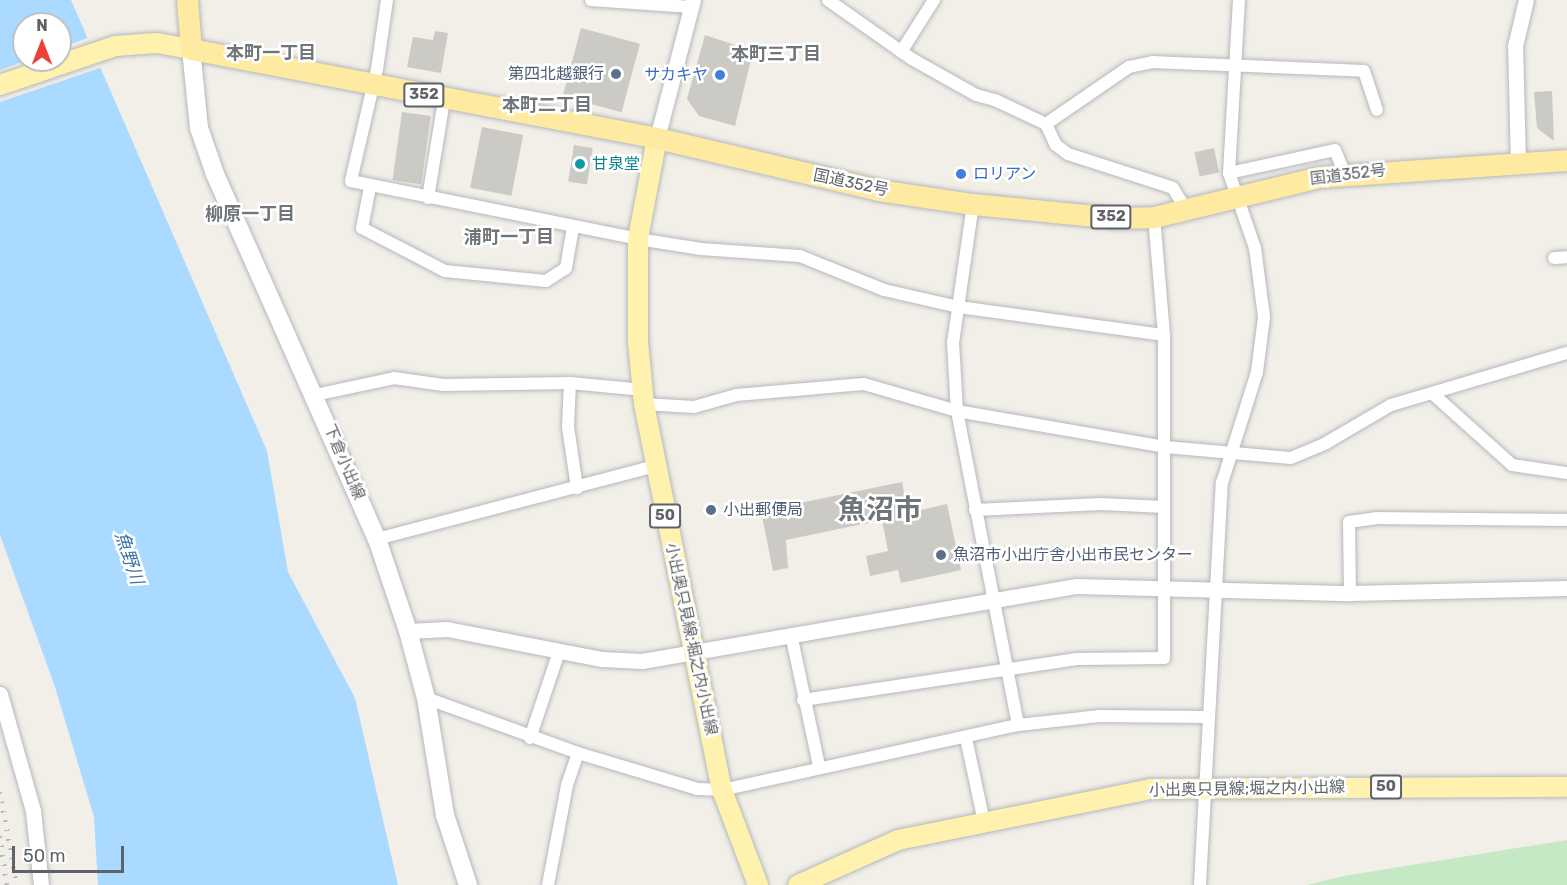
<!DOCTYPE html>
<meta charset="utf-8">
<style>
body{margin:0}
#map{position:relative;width:1567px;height:885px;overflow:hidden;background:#f1efe8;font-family:Rubik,"Noto Sans JP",sans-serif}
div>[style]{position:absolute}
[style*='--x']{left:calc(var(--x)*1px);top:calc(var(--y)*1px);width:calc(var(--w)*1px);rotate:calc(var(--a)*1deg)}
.green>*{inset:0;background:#c5e8c5}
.water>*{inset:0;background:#aadaff}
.pier>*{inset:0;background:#f1efe8}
.building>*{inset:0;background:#cccac5;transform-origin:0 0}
.roads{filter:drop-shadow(0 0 2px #b5b8bc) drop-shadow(0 0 2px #b5b8bc)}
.minor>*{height:12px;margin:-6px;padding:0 6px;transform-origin:6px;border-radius:6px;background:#fff}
.tertiary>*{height:15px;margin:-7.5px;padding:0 7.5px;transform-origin:7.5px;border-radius:7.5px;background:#fff}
.secondary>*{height:18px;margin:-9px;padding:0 9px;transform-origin:9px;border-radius:9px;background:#fff}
.primary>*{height:20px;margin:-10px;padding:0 10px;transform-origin:10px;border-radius:10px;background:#fff2af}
.trunk>*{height:21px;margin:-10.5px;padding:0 10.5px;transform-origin:10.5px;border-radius:10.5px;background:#feeaa1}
.rail>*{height:4.5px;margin-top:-2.25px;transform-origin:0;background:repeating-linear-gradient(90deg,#b6b7b8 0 1.5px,transparent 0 9.5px)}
.dots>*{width:16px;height:16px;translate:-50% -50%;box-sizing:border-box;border:3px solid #fff;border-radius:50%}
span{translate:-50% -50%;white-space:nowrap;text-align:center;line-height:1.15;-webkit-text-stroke:5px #fff;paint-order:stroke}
.shield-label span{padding:2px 4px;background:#fff;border:2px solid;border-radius:4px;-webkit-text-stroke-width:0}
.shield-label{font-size:15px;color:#5f6368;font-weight:700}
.service-label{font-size:16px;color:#4e5e75}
.right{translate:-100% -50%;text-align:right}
.left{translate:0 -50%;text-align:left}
.shop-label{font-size:16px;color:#366cbe}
.culture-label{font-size:16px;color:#0d838f}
.street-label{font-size:16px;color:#5f6368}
.neighbourhood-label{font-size:18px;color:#70757a;font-weight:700}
.water-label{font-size:18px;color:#4174aa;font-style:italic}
.town-label{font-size:28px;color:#70757a;font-weight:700}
.north{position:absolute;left:12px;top:12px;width:60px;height:60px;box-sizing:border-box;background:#fff;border:2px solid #bfc1c3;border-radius:50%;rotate:0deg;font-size:16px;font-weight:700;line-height:24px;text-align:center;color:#5f6368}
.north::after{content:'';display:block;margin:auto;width:21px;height:27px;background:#ea4335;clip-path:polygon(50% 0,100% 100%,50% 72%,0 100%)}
.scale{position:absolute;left:12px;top:846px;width:112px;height:27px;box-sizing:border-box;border:3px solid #5f6368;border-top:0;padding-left:8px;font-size:18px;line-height:21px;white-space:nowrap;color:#5f6368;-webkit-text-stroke:4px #fff;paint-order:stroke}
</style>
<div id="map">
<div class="green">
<div style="clip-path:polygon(1567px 840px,1567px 885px,1307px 885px,1344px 876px)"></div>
</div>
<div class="water">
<div style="clip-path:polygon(evenodd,0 0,71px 0,267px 451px,288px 572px,355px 698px,398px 885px,98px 885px,94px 817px,55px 687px,0 535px,0 0,24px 24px,60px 24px,60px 60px,24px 60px,24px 24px)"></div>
</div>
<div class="pier">
<div style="clip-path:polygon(90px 37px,103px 67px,0 102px,0 70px,27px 60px,60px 60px,60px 48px)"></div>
</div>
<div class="building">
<div style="left:581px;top:28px;width:61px;height:71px;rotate:15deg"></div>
<div style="clip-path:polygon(435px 31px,448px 33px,441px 73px,407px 67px,413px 37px,433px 40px)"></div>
<div style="clip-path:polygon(705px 35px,753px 51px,735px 126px,699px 116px,687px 99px)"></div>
<div style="clip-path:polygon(1552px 91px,1554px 141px,1537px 128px,1534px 92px)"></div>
<div style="left:402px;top:112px;width:29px;height:69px;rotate:8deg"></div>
<div style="left:482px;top:127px;width:42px;height:62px;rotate:11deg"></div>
<div style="left:574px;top:145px;width:19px;height:37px;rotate:9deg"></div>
<div style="left:1214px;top:148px;width:25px;height:20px;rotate:78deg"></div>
<div style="clip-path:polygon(902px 482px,908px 513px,947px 504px,961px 570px,901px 583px,898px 570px,870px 576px,866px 556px,888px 551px,882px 520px,786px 540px,788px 568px,773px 571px,762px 516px,791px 510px,790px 505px)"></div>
</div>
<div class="roads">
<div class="minor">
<div style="--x:387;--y:0;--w:70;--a:98.2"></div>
<div style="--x:377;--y:69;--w:115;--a:103.1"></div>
<div style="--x:351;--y:181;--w:293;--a:11.4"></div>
<div style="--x:638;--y:239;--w:64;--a:9"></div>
<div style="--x:701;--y:249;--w:99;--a:4"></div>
<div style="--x:800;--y:256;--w:91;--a:22"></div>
<div style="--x:884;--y:290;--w:77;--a:12.8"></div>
<div style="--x:959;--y:307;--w:207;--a:7.8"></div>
<div style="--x:591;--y:0;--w:100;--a:4"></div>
<div style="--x:828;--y:0;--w:103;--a:35.1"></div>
<div style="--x:912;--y:59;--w:73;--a:29.4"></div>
<div style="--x:976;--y:95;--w:20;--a:15"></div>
<div style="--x:995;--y:100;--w:56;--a:25.2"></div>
<div style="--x:1046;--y:124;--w:23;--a:65"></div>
<div style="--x:1056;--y:145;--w:15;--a:37"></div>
<div style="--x:1068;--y:154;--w:110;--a:17.9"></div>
<div style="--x:1173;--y:188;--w:27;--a:59"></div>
<div style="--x:901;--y:52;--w:62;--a:-57.6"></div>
<div style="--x:1046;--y:124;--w:101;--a:-34.5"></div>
<div style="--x:1129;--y:67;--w:24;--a:-12"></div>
<div style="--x:1152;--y:62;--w:212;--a:2.4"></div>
<div style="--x:1364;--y:71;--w:41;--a:71.6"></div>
<div style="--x:1229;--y:173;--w:108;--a:-12.2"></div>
<div style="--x:1335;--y:150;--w:27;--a:68"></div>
<div style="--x:370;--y:187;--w:42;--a:101"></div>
<div style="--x:362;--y:228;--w:93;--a:27.4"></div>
<div style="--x:445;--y:271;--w:101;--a:5.7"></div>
<div style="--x:546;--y:281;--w:24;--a:-33"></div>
<div style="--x:566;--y:268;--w:42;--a:-80.3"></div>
<div style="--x:428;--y:198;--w:99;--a:-80.7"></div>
<div style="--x:973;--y:204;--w:139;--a:98.2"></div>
<div style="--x:953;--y:342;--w:69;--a:86.7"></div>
<div style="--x:957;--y:411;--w:320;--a:79"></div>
<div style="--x:1554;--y:258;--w:13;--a:-4"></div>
<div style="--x:570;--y:383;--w:44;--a:92.6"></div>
<div style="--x:568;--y:427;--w:62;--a:81.6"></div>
<div style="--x:1433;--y:394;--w:106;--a:41.9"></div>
<div style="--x:1512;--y:465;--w:56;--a:8.3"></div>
<div style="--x:315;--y:395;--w:81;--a:-12.1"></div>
<div style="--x:394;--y:378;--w:50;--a:8"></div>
<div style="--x:444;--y:385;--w:126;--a:-0.9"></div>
<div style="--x:570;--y:383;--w:74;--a:5.4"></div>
<div style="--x:644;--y:404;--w:50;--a:3.4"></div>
<div style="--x:694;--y:407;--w:44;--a:-15.9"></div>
<div style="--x:736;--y:395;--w:128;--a:-4.9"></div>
<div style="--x:864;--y:384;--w:97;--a:16.2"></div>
<div style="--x:957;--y:411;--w:211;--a:9.8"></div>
<div style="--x:1165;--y:447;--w:126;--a:5"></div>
<div style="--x:1291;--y:458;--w:38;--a:-23"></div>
<div style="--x:1326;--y:443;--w:75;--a:-30.3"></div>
<div style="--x:1391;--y:405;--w:184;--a:-16.5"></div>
<div style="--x:975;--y:510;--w:126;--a:-2.7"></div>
<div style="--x:1101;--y:504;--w:63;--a:2.7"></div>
<div style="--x:377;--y:539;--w:287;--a:-14.7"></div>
<div style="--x:1350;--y:593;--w:71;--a:-90.8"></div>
<div style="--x:1349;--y:522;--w:27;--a:-8"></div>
<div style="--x:1376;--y:518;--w:191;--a:0.6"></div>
<div style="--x:791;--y:634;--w:135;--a:78"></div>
<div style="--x:426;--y:698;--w:162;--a:19.9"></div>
<div style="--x:578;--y:753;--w:124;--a:16.8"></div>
<div style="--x:697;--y:789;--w:25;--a:2"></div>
<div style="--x:722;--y:790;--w:303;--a:-12.4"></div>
<div style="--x:1018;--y:725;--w:81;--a:-6.3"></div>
<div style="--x:1099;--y:716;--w:109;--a:0.5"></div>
<div style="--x:803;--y:700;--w:277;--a:-8.5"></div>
<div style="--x:1077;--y:659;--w:87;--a:-0.7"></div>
<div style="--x:1164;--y:658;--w:323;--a:-90"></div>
<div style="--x:1164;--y:335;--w:118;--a:-94.8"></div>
<div style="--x:530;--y:738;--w:91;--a:-71.4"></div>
<div style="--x:966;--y:738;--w:86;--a:77.9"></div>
<div style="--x:548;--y:885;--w:102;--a:-79.2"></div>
<div style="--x:567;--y:785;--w:34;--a:-71"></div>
<div style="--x:1200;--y:885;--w:403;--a:-86.9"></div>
<div style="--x:1222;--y:483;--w:116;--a:-72.5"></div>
<div style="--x:1257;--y:372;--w:55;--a:-82.7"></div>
<div style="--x:1264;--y:317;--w:70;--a:-97.4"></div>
<div style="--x:1255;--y:248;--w:79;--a:-109.1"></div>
<div style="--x:1229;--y:173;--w:173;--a:-86.7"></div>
</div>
<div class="tertiary">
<div style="--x:657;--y:138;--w:143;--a:-75.4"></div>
<div style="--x:1518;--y:165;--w:119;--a:-91.4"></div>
<div style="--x:1515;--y:46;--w:47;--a:-76.6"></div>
<div style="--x:408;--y:631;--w:39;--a:-3"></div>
<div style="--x:447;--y:629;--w:158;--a:11"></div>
<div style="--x:602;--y:659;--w:40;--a:2.9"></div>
<div style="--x:642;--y:661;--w:441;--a:-9.8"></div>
<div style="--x:1077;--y:586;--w:273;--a:1.5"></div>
<div style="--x:1350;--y:593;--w:217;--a:-1.3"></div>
<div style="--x:0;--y:694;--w:122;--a:74.2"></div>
<div style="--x:33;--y:811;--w:74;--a:83.8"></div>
</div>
<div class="secondary">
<div style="--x:191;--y:49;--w:79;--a:84.2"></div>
<div style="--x:199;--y:128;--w:49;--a:70.8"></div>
<div style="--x:215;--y:174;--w:399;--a:66.1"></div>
<div style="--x:377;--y:539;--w:97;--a:71.4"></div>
<div style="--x:408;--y:631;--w:69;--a:75"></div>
<div style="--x:426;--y:698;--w:119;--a:80.8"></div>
<div style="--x:445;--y:815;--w:74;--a:71.8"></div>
</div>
<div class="primary">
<div style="--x:0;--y:85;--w:121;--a:-18.7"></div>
<div style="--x:115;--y:46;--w:42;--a:-4.1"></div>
<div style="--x:157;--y:43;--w:35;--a:10"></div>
<div style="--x:657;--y:138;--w:103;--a:100.7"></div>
<div style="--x:638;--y:239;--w:103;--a:90"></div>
<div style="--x:638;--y:342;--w:62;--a:84.5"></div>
<div style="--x:644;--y:404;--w:394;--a:78.6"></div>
<div style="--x:722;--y:790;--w:102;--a:69.2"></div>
<div style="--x:798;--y:885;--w:110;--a:-24.2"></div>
<div style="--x:898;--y:840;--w:258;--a:-11.4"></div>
<div style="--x:1151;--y:789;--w:416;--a:-0.3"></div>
</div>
<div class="trunk">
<div style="--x:187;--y:0;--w:49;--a:85.3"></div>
<div style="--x:191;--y:49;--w:474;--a:10.8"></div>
<div style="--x:657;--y:138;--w:227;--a:13.2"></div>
<div style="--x:878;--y:190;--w:96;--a:8.4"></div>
<div style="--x:973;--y:204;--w:143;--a:5.6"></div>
<div style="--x:1115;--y:218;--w:39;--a:-1"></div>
<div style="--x:1154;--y:217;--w:170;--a:-13.6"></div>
<div style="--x:1319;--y:177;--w:249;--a:-3.9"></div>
</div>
</div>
<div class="rail">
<div style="--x:0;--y:792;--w:95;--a:79.6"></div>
<div style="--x:0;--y:836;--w:49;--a:81.9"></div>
</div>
<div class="dots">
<div style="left:616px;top:74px;background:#5c6f8a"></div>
<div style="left:720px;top:75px;background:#3f7fe0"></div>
<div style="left:580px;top:164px;background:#0f9aa8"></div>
<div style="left:961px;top:174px;background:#3f7fe0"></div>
<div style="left:711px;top:510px;background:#5c6f8a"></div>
<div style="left:941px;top:555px;background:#5c6f8a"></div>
</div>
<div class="shield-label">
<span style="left:424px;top:95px">352</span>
<span style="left:1111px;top:217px">352</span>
<span style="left:665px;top:516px">50</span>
<span style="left:1386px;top:787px">50</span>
</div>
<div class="service-label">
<span class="right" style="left:604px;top:74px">第四北越銀行</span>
<span class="left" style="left:723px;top:510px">小出郵便局</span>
<span class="left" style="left:953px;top:555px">魚沼市小出庁舎小出市民センター</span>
</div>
<div class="shop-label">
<span class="right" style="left:708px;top:75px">サカキヤ</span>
<span class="left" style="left:973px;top:174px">ロリアン</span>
</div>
<div class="culture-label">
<span class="left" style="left:592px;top:164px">甘泉堂</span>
</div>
<div class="street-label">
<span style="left:1348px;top:175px;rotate:-7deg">国道352号</span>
<span style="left:851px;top:183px;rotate:12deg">国道352号</span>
<span style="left:344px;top:462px;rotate:67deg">下倉小出線</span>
<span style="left:691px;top:639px;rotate:78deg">小出奥只見線;堀之内小出線</span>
<span style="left:1247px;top:789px;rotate:-1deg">小出奥只見線;堀之内小出線</span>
</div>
<div class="neighbourhood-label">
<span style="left:271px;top:53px">本町一丁目</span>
<span style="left:776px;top:54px">本町三丁目</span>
<span style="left:547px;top:105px">本町二丁目</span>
<span style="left:250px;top:214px">柳原一丁目</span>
<span style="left:509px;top:237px">浦町一丁目</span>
</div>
<div class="water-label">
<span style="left:129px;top:558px;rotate:72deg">魚野川</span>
</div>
<div class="town-label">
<span style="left:880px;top:510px">魚沼市</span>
</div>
<div class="north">N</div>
<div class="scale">50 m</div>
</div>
